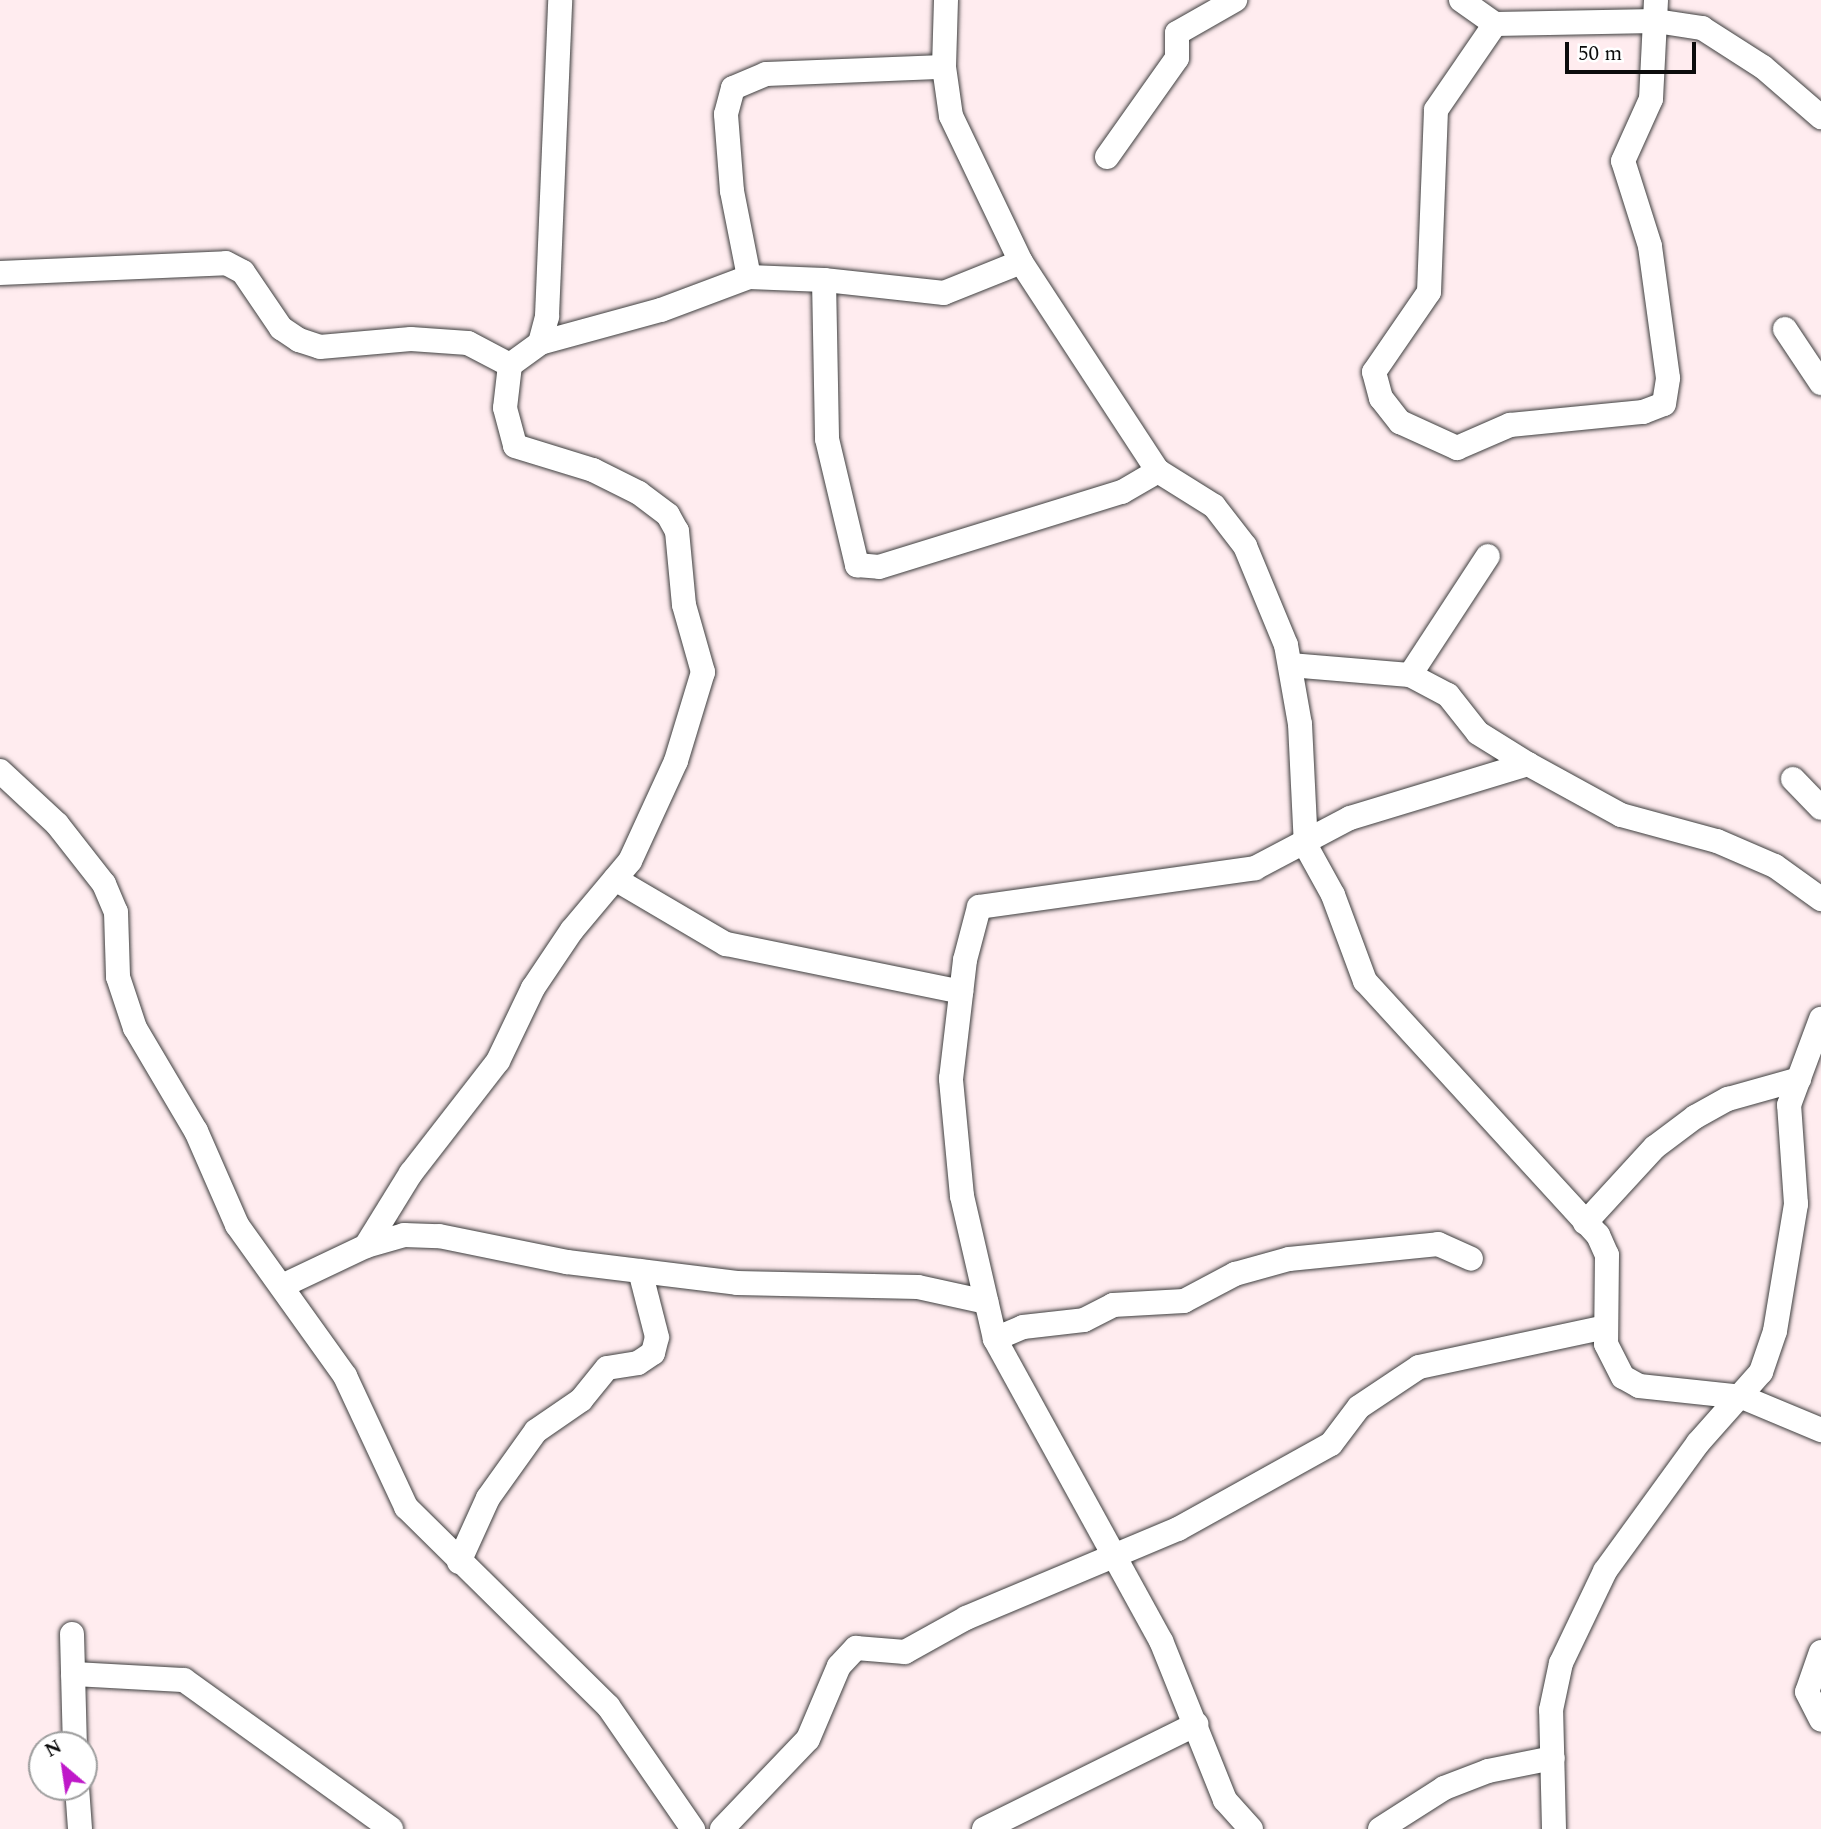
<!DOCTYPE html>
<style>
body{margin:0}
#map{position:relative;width:1821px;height:1829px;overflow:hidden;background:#ffecef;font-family:Spectral,serif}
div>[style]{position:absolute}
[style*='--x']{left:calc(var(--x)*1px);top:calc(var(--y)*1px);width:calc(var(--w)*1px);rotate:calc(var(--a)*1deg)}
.roads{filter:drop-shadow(0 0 2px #3f3f3f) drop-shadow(0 0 2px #3f3f3f)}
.minor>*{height:24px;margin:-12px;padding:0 12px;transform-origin:12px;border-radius:12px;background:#fff}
span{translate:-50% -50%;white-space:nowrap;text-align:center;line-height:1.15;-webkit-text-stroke:7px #fff;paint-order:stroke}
.north{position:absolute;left:28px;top:1731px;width:70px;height:70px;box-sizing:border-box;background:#fff;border:2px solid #9e9e9e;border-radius:50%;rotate:331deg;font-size:19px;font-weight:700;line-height:28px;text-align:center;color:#0c0c0c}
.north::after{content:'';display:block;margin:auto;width:24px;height:32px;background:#bf18c9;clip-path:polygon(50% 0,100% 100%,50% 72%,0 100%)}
.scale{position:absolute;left:1565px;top:42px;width:131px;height:32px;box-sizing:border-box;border:4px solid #0c0c0c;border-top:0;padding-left:9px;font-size:21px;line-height:24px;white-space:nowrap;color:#0c0c0c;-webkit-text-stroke:5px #fff;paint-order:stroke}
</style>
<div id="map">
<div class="roads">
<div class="minor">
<div style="--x:946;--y:0;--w:67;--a:91.7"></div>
<div style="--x:944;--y:67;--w:49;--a:81.9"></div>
<div style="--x:951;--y:116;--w:162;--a:64.4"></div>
<div style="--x:1021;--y:262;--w:250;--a:56.8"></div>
<div style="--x:1158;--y:471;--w:66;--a:32"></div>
<div style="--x:1214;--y:506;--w:51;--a:52.2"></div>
<div style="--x:1245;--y:546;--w:107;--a:67.5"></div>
<div style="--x:1286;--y:645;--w:80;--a:80"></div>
<div style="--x:1300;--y:724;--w:122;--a:87.2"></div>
<div style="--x:1306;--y:846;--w:56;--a:61.1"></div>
<div style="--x:1333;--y:895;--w:92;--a:69.6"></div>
<div style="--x:1365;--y:981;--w:345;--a:47.5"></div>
<div style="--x:1598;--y:1235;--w:22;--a:66"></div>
<div style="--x:1607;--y:1255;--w:89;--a:90.6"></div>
<div style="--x:1606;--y:1344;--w:37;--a:63"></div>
<div style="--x:1623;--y:1377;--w:18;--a:29"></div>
<div style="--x:1639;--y:1386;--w:104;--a:6.1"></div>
<div style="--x:1742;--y:1397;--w:86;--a:22.7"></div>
<div style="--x:1461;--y:0;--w:42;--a:35.2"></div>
<div style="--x:1495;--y:24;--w:161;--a:-1.1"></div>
<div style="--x:1656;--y:21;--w:47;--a:8.7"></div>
<div style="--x:1702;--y:28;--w:72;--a:32.6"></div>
<div style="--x:1763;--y:67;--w:77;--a:40.8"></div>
<div style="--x:1495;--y:24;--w:104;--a:124.5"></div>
<div style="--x:1436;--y:110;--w:182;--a:92.2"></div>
<div style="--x:1429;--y:292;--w:97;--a:124.5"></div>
<div style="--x:1374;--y:372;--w:27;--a:75"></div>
<div style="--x:1381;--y:398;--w:31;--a:52"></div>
<div style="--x:1400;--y:422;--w:63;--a:24.5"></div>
<div style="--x:1457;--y:448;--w:58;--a:-23.5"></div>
<div style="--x:1510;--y:425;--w:134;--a:-5.6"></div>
<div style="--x:1643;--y:412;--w:22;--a:-21"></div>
<div style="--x:1664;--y:404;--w:26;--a:-81"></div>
<div style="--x:1668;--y:378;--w:133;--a:-97.8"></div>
<div style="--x:1650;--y:246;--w:89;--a:-107.6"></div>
<div style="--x:1623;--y:161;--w:68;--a:-65.7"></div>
<div style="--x:1651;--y:99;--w:99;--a:-87.1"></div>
<div style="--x:1107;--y:157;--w:121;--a:-54.7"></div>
<div style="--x:1177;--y:58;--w:25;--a:-90"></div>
<div style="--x:1177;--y:33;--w:67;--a:-29.6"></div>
<div style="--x:1021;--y:262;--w:83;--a:158.1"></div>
<div style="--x:944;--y:293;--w:121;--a:-173.8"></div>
<div style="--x:824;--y:280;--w:159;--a:88.9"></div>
<div style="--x:827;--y:439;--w:130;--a:76.6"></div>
<div style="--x:857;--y:565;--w:22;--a:5"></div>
<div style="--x:879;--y:567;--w:254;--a:-17.2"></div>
<div style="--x:1122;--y:492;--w:42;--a:-30.3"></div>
<div style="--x:0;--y:273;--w:226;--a:-2.5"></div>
<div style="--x:226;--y:263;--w:19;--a:28"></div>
<div style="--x:243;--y:272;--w:68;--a:55.8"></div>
<div style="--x:281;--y:328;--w:22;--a:34"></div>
<div style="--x:299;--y:340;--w:22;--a:18"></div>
<div style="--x:320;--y:347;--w:91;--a:-5"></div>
<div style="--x:411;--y:339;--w:57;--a:4"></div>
<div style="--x:468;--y:343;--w:47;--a:27.6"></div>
<div style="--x:510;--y:365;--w:43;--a:96.6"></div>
<div style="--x:505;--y:408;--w:39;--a:75"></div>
<div style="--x:515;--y:446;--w:82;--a:17.1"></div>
<div style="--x:593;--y:470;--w:51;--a:26.6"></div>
<div style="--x:639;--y:493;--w:36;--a:37"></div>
<div style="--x:668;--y:515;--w:18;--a:61"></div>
<div style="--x:677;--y:531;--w:74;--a:84.6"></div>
<div style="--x:684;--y:605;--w:70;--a:74.2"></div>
<div style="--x:703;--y:672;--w:93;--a:106.9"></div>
<div style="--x:676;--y:761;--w:110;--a:114.7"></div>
<div style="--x:630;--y:861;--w:90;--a:130"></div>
<div style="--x:572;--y:930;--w:70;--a:123.9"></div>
<div style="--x:533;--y:988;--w:81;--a:115.6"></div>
<div style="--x:498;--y:1061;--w:142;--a:127.8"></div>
<div style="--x:411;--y:1173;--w:86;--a:121.7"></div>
<div style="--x:824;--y:280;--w:75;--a:-177.7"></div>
<div style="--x:749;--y:277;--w:88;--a:-101.2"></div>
<div style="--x:732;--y:191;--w:77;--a:-94.5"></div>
<div style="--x:726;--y:114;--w:27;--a:-75"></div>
<div style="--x:733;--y:88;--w:36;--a:-23"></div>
<div style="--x:766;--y:74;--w:178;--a:-2.3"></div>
<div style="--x:1785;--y:329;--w:65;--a:56.3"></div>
<div style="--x:540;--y:343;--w:125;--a:-15.3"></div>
<div style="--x:661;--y:310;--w:94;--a:-20.6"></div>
<div style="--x:510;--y:365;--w:37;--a:-36"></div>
<div style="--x:540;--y:343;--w:28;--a:-75"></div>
<div style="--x:547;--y:316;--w:316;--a:-87.6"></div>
<div style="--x:1290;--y:665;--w:120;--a:4.8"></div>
<div style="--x:1410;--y:675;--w:43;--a:27.8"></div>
<div style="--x:1448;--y:695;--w:48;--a:51.7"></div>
<div style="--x:1478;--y:733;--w:59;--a:31.8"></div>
<div style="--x:1410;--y:675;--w:142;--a:-56.8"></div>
<div style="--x:0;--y:771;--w:78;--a:42.9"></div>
<div style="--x:57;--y:824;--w:76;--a:51.9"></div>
<div style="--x:104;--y:884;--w:30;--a:67"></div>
<div style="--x:116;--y:912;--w:65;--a:88.2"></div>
<div style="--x:118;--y:977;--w:54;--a:71.6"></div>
<div style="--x:135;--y:1028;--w:120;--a:59.4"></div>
<div style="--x:196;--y:1131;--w:103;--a:66.4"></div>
<div style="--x:237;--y:1225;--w:186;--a:54.4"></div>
<div style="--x:345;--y:1376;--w:145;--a:65"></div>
<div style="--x:406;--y:1507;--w:284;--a:44.6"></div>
<div style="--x:608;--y:1706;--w:150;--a:55.4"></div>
<div style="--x:1793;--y:779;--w:40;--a:46"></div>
<div style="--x:615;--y:879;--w:129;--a:30.4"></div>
<div style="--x:726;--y:944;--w:240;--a:11.5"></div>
<div style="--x:1585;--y:1223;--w:103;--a:-47.4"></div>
<div style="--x:1655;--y:1147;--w:50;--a:-36.9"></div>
<div style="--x:1695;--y:1117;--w:38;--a:-29"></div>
<div style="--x:1728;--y:1099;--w:74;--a:-15.7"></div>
<div style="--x:284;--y:1285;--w:91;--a:-25.4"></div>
<div style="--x:366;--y:1246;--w:40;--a:-16"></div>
<div style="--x:404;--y:1235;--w:35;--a:2"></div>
<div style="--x:439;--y:1236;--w:131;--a:11.5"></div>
<div style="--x:567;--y:1262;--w:171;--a:7"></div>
<div style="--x:737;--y:1283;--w:181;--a:1.3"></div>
<div style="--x:918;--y:1287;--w:70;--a:12.4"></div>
<div style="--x:995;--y:1339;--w:30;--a:-23"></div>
<div style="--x:1023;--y:1327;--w:61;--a:-6.5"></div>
<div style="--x:1084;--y:1320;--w:33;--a:-27"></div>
<div style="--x:1113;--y:1305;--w:71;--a:-3.2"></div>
<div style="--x:1184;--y:1301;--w:58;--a:-27.9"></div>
<div style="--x:1235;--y:1274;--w:56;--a:-15.5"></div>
<div style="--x:1289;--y:1259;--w:150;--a:-5.7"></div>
<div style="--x:1438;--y:1244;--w:36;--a:24"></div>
<div style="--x:459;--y:1562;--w:70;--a:-65.6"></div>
<div style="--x:488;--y:1498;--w:82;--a:-54.4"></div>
<div style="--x:536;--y:1431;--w:55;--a:-34.6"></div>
<div style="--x:581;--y:1400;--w:41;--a:-50.9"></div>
<div style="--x:607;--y:1368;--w:31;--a:-9"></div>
<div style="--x:638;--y:1363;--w:18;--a:-34"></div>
<div style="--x:653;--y:1353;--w:16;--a:-76"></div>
<div style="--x:657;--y:1337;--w:68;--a:-104.4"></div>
<div style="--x:72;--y:1634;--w:111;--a:88.5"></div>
<div style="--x:1821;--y:1652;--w:42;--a:109.3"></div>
<div style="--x:1807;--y:1692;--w:31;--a:63"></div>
<div style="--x:73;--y:1674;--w:111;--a:3.1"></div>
<div style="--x:184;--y:1680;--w:255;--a:35.7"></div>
<div style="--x:77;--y:1787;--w:42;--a:85.9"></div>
<div style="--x:722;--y:1829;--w:124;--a:-46.3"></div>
<div style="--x:808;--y:1739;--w:79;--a:-67"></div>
<div style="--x:839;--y:1666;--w:25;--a:-47"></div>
<div style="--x:856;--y:1648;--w:49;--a:4.7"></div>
<div style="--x:905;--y:1652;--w:70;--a:-29.1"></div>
<div style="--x:966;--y:1618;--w:230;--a:-22.8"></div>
<div style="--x:1178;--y:1529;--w:175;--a:-29.1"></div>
<div style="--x:1331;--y:1444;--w:46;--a:-52.9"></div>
<div style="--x:1359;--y:1407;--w:72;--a:-33.7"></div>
<div style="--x:1419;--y:1367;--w:190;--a:-12.1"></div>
<div style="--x:984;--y:1829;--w:237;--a:-26.3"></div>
<div style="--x:1251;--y:1829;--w:39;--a:-132"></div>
<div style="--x:1225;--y:1800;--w:171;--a:-111.9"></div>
<div style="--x:1161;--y:1641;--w:345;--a:-118.8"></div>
<div style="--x:995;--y:1339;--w:147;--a:-103"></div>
<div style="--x:962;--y:1196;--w:118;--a:-95.4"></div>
<div style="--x:951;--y:1079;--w:120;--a:-83.3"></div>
<div style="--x:965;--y:960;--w:55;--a:-75.2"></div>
<div style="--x:979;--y:907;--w:279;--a:-8"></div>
<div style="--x:1255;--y:868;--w:107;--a:-27.8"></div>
<div style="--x:1350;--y:818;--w:186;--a:-16.9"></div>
<div style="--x:1528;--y:764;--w:106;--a:28.7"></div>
<div style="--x:1621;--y:815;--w:99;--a:15.2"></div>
<div style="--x:1717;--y:841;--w:63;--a:23.3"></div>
<div style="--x:1775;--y:866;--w:57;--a:35.7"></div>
<div style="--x:1380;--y:1829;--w:76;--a:-32.6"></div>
<div style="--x:1444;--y:1788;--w:47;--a:-21.1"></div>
<div style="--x:1488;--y:1771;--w:66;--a:-11.3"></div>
<div style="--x:1554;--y:1829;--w:119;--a:-91.4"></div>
<div style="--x:1551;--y:1710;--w:48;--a:-78"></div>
<div style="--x:1561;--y:1663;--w:102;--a:-64.4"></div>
<div style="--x:1605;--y:1571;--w:158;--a:-54"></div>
<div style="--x:1698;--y:1443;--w:95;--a:-48.4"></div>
<div style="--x:1761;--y:1372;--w:43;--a:-71.1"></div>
<div style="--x:1775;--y:1331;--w:129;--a:-80.6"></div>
<div style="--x:1796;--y:1204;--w:99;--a:-94"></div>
<div style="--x:1789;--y:1105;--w:92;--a:-69.6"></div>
</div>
</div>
<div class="north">N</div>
<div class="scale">50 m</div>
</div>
